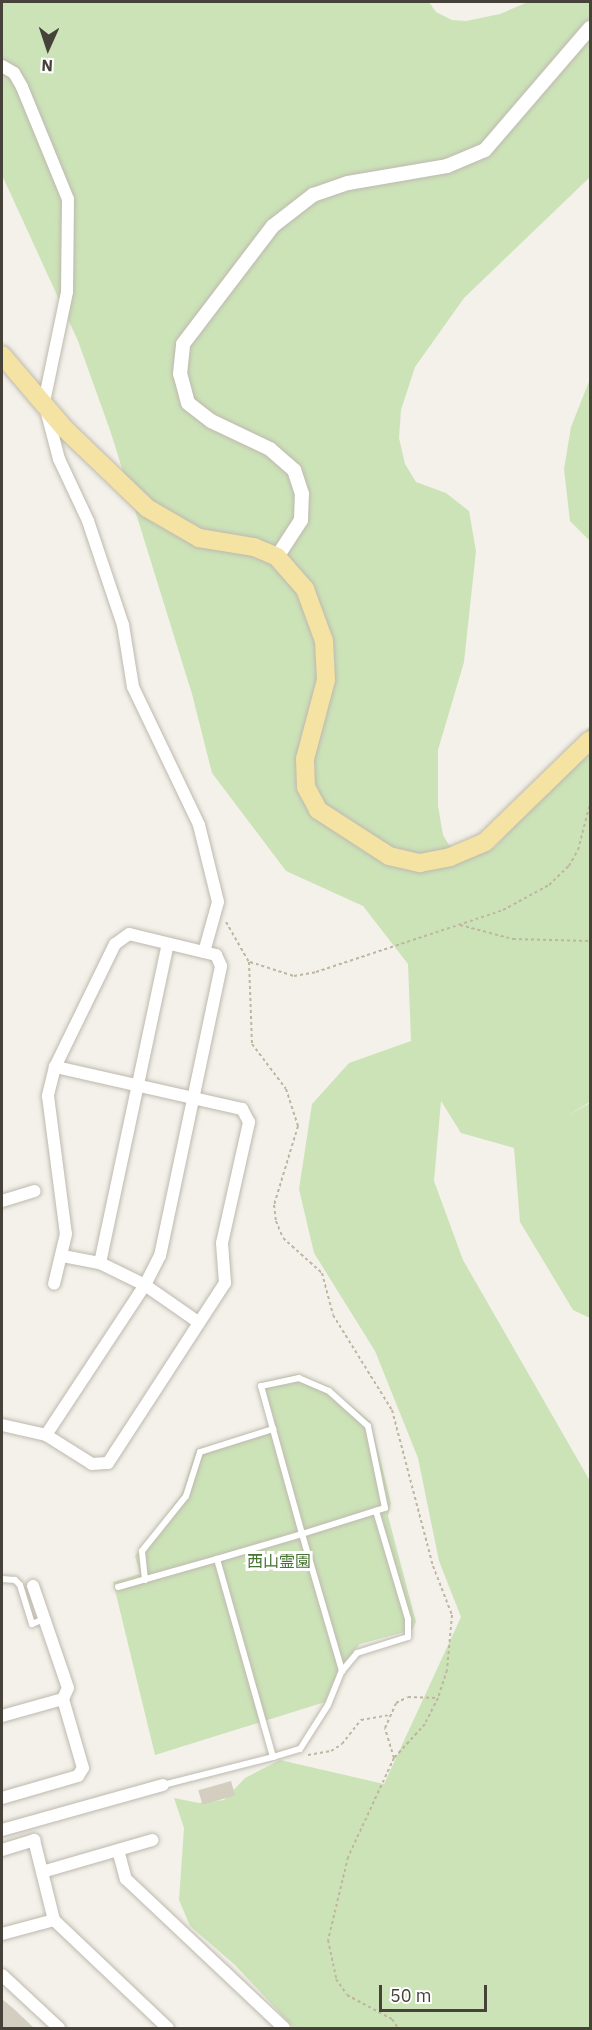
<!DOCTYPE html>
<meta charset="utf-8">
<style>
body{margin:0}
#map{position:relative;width:592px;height:2030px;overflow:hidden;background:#f3f1ea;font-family:"IBM Plex Sans","Noto Sans JP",sans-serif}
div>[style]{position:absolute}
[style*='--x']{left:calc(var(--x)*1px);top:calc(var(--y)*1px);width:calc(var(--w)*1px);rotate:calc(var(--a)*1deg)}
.green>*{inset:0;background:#cce3b8}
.building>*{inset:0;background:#d4cec1;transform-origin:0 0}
.path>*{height:2px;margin-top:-1px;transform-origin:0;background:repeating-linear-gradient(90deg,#beb6a0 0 3px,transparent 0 6px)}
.roads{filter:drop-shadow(0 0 2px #beb9ae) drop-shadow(0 0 2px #beb9ae)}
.service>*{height:6px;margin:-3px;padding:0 3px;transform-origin:3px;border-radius:3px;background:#fff}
.minor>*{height:12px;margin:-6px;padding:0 6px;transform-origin:6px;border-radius:6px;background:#fff}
.tertiary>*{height:14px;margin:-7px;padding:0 7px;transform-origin:7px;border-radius:7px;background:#fff}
.primary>*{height:18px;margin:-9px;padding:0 9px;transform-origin:9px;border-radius:9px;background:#f4e3a3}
span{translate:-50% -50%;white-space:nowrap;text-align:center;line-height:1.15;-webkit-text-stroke:6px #fff;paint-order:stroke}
.park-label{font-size:16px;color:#467332}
.frame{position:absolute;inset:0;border:3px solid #474239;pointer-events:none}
.north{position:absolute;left:18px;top:18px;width:60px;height:60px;-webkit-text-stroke:4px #fff;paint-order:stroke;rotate:183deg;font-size:16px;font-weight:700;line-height:24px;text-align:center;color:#474239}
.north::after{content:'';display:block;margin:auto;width:21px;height:27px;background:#474239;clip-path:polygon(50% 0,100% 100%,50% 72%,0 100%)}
.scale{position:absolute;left:379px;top:1985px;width:108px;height:27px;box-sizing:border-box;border:3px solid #474239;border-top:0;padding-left:8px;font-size:18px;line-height:21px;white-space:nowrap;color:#474239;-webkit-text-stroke:4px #fff;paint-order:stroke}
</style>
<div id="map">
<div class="green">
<div style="clip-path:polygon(2px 2px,429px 2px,436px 12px,452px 20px,466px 21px,500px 14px,528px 2px,590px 2px,590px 177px,464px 298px,415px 367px,401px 410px,399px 438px,405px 464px,416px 482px,446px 493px,469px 511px,476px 551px,464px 662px,438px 750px,438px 806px,443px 835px,449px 845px,465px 850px,494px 848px,543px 795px,590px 725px,590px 1102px,567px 1116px,590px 1103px,590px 1318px,573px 1310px,520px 1222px,514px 1148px,461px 1133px,441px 1101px,434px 1181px,463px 1260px,590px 1481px,590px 2028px,294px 2028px,235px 1965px,190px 1926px,179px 1900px,184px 1828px,174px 1798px,199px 1803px,224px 1800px,245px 1778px,280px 1760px,384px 1784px,461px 1617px,439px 1561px,418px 1458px,375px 1351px,314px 1253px,299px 1189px,312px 1104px,349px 1063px,411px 1041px,408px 964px,363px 906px,286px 871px,212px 773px,192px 694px,111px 433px,78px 341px,2px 175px)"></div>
<div style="clip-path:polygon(590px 379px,590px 541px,570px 521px,564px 469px,571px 427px)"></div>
<div style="clip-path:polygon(297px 1374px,327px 1386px,371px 1422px,391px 1503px,388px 1516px,416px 1622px,412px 1630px,360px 1644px,343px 1664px,325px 1702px,155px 1755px,113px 1582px,140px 1574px,135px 1556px,182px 1494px,196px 1449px,270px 1428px,258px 1383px)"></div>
</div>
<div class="building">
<div style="left:231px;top:1781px;width:15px;height:34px;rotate:74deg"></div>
<div style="clip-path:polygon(2px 1999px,14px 2009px,34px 2028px,2px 2028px)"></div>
</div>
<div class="path">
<div style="--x:226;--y:922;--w:46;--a:60.1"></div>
<div style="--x:249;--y:962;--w:82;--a:87.9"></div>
<div style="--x:252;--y:1044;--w:56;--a:52.9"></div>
<div style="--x:286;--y:1089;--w:39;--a:72"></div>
<div style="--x:298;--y:1126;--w:83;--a:106.9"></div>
<div style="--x:274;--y:1205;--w:16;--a:83"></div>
<div style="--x:276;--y:1221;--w:18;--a:68"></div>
<div style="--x:283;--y:1238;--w:52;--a:41.9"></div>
<div style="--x:322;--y:1273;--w:43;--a:75.3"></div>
<div style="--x:333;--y:1315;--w:112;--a:58.2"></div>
<div style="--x:392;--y:1410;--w:161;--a:75.3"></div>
<div style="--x:433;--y:1566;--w:53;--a:68.8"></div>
<div style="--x:452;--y:1615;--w:55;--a:95.2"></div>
<div style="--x:447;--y:1670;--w:29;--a:108"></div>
<div style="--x:438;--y:1698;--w:29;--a:117"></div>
<div style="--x:425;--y:1724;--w:46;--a:132.4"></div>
<div style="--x:394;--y:1758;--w:109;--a:114.9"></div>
<div style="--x:348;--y:1857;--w:85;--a:103.5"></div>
<div style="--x:328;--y:1940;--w:40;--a:78"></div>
<div style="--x:336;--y:1979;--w:19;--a:55"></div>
<div style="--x:347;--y:1995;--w:51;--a:28.1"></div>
<div style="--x:392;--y:2019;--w:11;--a:56"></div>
<div style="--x:460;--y:925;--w:55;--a:14.8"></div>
<div style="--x:513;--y:939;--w:77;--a:1.5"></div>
<div style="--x:250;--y:962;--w:46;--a:17.7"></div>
<div style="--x:294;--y:976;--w:22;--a:-10"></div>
<div style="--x:316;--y:972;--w:197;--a:-18.3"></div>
<div style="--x:503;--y:910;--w:52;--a:-28.5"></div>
<div style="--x:549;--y:885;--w:28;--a:-44"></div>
<div style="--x:569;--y:866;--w:18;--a:-61"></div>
<div style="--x:578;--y:850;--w:48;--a:-75.4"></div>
<div style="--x:308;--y:1755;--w:23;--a:-10"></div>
<div style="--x:331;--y:1751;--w:13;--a:-32"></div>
<div style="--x:342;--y:1744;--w:31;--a:-52"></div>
<div style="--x:361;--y:1720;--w:28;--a:-10"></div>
<div style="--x:394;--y:1758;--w:31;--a:-107"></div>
<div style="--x:385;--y:1728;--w:27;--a:-66"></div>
<div style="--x:396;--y:1703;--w:13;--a:-27"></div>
<div style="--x:408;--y:1697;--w:29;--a:2"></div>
</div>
<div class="roads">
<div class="service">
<div style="--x:2;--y:1579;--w:13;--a:4"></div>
<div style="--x:15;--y:1580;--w:7;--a:45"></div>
<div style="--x:20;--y:1585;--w:41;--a:72.9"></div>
<div style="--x:32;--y:1624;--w:13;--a:-23"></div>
<div style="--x:145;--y:1580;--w:29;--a:-96"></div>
<div style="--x:142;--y:1551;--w:70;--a:-51.3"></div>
<div style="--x:186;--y:1496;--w:46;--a:-72.3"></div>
<div style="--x:200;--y:1452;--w:77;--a:-17.5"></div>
<div style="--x:118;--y:1587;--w:103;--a:-15.8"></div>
<div style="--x:217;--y:1559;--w:89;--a:-16.4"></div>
<div style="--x:302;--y:1534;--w:87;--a:-17.4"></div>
<div style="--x:385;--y:1508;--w:84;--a:-101.7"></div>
<div style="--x:368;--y:1426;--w:52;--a:-138.1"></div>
<div style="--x:329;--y:1391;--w:33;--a:-157"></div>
<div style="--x:299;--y:1378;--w:39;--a:168"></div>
<div style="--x:261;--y:1386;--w:154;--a:74.5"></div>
<div style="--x:302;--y:1534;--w:143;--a:73.7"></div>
<div style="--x:273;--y:1757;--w:28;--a:-17"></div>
<div style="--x:300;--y:1749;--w:52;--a:-57.5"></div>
<div style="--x:328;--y:1705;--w:37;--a:-68"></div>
<div style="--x:342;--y:1671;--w:23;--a:-50"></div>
<div style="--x:357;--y:1653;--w:53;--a:-17.4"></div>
<div style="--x:408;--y:1637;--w:18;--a:-90"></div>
<div style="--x:408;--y:1619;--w:113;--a:-106.5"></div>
<div style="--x:163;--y:1785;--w:114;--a:-14.3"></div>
<div style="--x:273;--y:1757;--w:206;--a:-105.8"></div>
</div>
<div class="minor">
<div style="--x:2;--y:66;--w:14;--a:30"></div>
<div style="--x:14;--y:73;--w:16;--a:60"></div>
<div style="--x:22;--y:87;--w:121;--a:67.7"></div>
<div style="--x:68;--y:199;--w:93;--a:90.6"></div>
<div style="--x:67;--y:292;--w:112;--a:101.8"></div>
<div style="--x:44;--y:402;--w:59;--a:75.3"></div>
<div style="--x:59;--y:459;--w:68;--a:64.9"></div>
<div style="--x:88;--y:521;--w:110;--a:71.4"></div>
<div style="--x:123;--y:625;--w:63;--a:80.8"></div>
<div style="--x:133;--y:687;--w:153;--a:64.4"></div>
<div style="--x:199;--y:825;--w:79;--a:76.1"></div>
<div style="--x:218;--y:902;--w:52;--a:105.6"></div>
<div style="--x:2;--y:1201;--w:34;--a:-17"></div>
<div style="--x:63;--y:1256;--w:38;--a:11"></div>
<div style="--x:100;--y:1263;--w:50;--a:26.1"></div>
<div style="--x:145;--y:1285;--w:65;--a:34.9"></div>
<div style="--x:100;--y:1263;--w:326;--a:-78"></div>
<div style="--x:2;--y:1425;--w:45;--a:12.8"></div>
<div style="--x:46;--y:1435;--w:180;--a:-56.6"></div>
<div style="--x:145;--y:1285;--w:33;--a:-63"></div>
<div style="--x:160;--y:1256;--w:296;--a:-78.1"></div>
<div style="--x:221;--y:966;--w:12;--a:-114"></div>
<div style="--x:216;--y:955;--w:89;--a:-166.4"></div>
<div style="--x:129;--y:934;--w:17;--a:144"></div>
<div style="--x:115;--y:944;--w:137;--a:116"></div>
<div style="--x:55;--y:1067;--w:30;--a:104"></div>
<div style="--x:48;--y:1096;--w:139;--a:82.6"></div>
<div style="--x:66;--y:1234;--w:51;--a:103.5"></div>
<div style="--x:46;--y:1435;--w:54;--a:32.2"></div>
<div style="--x:92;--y:1464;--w:16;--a:-4"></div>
<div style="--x:108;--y:1463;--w:215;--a:-57"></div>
<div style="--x:225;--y:1283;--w:40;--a:-94.3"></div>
<div style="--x:222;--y:1243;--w:124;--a:-77.4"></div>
<div style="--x:249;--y:1122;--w:15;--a:-118"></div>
<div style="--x:242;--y:1109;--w:192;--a:-167.3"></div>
<div style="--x:2;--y:1716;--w:63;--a:-15.6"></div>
<div style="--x:2;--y:1798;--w:79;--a:-16.1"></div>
<div style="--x:78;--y:1776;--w:9;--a:-58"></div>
<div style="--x:83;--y:1768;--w:72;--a:-106.2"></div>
<div style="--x:63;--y:1699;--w:12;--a:-66"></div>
<div style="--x:68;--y:1688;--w:108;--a:-108.9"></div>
<div style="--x:2;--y:1830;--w:167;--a:-15.6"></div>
<div style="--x:2;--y:1850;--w:34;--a:-17"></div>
<div style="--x:34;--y:1840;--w:82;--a:76"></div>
<div style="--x:54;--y:1920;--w:157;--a:43.5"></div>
<div style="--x:118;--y:1850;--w:30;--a:75"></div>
<div style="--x:126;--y:1879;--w:217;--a:43.3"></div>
<div style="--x:42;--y:1872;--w:115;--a:-16.2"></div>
<div style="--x:2;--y:1934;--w:54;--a:-15.1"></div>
<div style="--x:2;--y:1975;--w:78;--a:42.9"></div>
</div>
<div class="tertiary">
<div style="--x:277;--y:557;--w:44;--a:-57"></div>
<div style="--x:301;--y:520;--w:26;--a:-88"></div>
<div style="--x:302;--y:494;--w:25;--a:-108"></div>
<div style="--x:294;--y:470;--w:32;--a:-139"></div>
<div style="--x:270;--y:449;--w:65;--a:-154.6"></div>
<div style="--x:211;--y:421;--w:29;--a:-142"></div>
<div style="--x:188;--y:403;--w:30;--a:-105"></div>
<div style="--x:180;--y:374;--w:30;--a:-84"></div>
<div style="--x:183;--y:344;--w:148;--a:-52.7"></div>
<div style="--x:273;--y:226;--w:51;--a:-37.8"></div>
<div style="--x:313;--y:195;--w:37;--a:-19"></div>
<div style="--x:348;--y:183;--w:100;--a:-9.7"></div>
<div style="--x:447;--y:166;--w:41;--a:-22.8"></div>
<div style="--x:485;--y:150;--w:161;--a:-49.3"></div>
</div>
<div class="primary">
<div style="--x:2;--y:355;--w:97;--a:49.6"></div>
<div style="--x:65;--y:429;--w:114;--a:43.9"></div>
<div style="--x:147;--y:508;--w:60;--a:30"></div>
<div style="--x:199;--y:538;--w:56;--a:9.3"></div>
<div style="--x:254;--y:547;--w:25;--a:23"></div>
<div style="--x:277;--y:557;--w:43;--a:48.8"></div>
<div style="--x:305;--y:589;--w:55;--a:69.9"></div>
<div style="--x:324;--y:641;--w:39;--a:87"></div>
<div style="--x:326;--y:680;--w:82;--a:104.9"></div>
<div style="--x:305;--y:759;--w:28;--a:88"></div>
<div style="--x:306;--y:787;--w:26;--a:62"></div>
<div style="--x:318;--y:810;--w:85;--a:32.9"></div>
<div style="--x:389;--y:856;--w:32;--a:13"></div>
<div style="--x:420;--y:863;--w:31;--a:-11"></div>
<div style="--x:450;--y:857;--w:38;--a:-23"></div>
<div style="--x:485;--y:842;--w:146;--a:-44.2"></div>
</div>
</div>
<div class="park-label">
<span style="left:279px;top:1561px">西山霊園</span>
</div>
<div class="frame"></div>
<div class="north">N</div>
<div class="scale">50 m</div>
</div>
